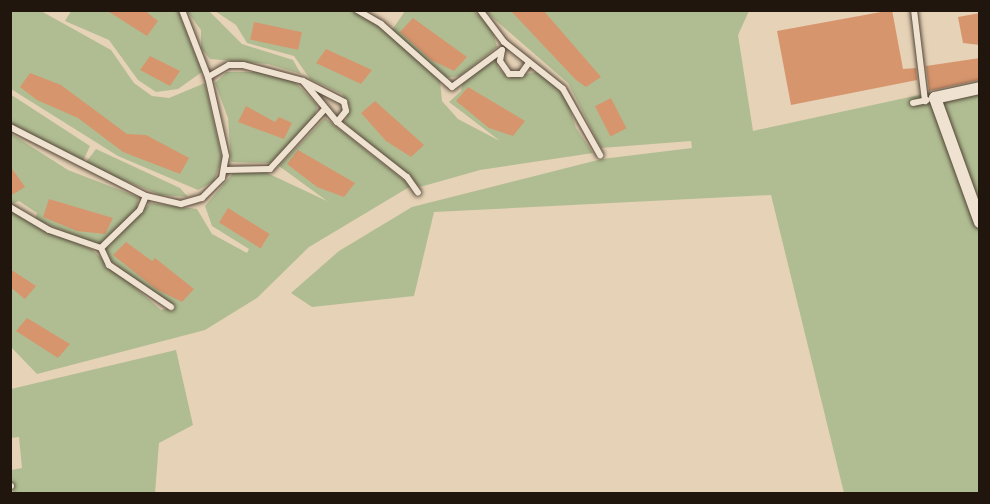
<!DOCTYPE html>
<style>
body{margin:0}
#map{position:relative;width:990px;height:504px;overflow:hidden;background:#e6d2b6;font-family:Vollkorn,serif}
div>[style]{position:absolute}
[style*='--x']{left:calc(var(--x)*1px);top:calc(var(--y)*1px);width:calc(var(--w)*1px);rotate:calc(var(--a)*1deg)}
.green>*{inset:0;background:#b0bd92}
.building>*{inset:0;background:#d7956d;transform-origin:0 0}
.roads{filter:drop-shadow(0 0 2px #524537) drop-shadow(0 0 2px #524537)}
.service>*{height:6px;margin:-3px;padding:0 3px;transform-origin:3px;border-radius:3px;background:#efe2d0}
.minor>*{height:12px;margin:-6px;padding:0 6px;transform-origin:6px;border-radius:6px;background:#efe2d0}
span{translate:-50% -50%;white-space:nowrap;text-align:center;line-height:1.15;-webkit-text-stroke:5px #efe2d0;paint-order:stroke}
.frame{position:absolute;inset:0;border:12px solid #21160d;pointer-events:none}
</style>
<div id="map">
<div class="green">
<div style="clip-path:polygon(10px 11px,41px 11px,111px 50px,134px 83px,152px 96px,169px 98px,205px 83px,222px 159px,214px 181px,198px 190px,118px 156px,11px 89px)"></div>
<div style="clip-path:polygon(71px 11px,178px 11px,202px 72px,178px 89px,156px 92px,138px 80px,109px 40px,65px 21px)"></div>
<div style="clip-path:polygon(187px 11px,209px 11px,242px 44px,293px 60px,301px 74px,268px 64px,210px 59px,201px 48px,201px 30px)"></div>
<div style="clip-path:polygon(215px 11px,353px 11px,378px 24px,440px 81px,442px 101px,458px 119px,500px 141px,449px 102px,461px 91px,463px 80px,496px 56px,498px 68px,509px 78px,535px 72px,550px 81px,567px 100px,576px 128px,593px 153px,480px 170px,420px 187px,345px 123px,350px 107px,342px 94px,310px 79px,294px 56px,247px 43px,236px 25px)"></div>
<div style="clip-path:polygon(405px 11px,474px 11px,492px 29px,497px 47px,460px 76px,446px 78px,392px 30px)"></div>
<div style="clip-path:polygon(485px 11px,749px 11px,738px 35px,753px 131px,979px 82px,979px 493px,844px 493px,771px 195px,434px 212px,414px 296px,312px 307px,291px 293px,339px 251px,412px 207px,602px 159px,692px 148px,691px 141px,601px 148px,568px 83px)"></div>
<div style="clip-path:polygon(227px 72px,267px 72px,294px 81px,317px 105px,315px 116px,271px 163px,231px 162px,228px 118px,215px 83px)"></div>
<div style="clip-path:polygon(10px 94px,90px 146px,82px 163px,11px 123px)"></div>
<div style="clip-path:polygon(325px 118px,411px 186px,309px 247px,257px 298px,205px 330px,37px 374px,11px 347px,11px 209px,43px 230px,91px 249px,161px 310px,168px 308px,111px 261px,106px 249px,150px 203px,197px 209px,212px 234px,247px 253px,249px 249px,212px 226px,205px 206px,234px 172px,265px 172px,327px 201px,279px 166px)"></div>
<div style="clip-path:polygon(10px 133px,68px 170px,138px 197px,137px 209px,99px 245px,35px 220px,37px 213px,19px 201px,11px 204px)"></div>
<div style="clip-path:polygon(96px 149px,180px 188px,188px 197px,161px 195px,84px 165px)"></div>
<div style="clip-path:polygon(176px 350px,193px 425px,159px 443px,155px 493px,13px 493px,11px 470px,22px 468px,19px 437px,11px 438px,11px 389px)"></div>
</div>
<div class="building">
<div style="clip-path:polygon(106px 10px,144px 10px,158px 21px,147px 36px)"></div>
<div style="clip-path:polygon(510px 10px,543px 10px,601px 77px,586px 87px,576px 80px)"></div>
<div style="clip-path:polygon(892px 10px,903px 69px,916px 68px,917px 80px,791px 105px,777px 31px)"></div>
<div style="clip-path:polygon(980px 13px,980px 45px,963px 43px,958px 17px)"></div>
<div style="clip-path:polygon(413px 18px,467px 57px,454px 71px,431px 60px,400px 32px)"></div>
<div style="left:254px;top:22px;width:49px;height:18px;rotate:12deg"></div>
<div style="clip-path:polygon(326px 49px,372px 70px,361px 84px,316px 63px)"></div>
<div style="clip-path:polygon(150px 56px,180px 71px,170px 86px,140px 70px)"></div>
<div style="clip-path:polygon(980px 58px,980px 80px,929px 91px,926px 66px)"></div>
<div style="clip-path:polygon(30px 73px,61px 85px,127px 134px,146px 135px,189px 158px,180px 174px,123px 152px,78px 118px,37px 100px,20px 87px)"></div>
<div style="clip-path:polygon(468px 87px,525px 121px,513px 136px,489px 128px,456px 101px)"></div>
<div style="left:611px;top:98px;width:34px;height:18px;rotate:63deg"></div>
<div style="clip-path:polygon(375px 101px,424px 145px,411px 157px,386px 141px,361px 113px)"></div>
<div style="clip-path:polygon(246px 106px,275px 122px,279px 117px,292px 123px,284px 139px,238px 122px)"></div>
<div style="clip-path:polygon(298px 150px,355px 183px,344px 197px,317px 187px,287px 164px)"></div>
<div style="clip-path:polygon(10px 166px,25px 187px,10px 196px)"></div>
<div style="clip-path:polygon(49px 199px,113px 218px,105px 234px,77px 231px,43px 217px)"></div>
<div style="left:228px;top:208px;width:49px;height:17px;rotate:32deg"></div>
<div style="clip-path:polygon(126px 242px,152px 261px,155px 258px,194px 289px,182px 302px,156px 289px,113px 255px)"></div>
<div style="clip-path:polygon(10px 269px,36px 286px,25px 299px,10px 287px)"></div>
<div style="clip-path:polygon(27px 318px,70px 344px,58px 358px,16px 331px)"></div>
</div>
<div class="roads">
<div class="service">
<div style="--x:357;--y:10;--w:28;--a:30"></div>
<div style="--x:381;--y:24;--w:95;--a:41.6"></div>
<div style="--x:452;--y:87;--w:62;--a:-36.5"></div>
<div style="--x:480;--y:10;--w:40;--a:53"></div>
<div style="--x:504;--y:42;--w:75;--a:38.5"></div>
<div style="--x:563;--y:89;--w:76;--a:60.7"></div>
<div style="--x:914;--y:10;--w:92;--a:83.1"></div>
<div style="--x:502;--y:50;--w:11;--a:100"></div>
<div style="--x:500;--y:61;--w:16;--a:55"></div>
<div style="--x:509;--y:74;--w:12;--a:0"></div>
<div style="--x:521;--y:74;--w:12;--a:-55"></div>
<div style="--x:208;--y:77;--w:24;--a:-30"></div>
<div style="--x:229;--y:65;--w:14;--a:0"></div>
<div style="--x:243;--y:65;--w:62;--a:14.9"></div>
<div style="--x:303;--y:81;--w:53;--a:50.3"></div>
<div style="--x:337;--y:122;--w:89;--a:38.2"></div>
<div style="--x:407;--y:177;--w:19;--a:55"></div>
<div style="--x:305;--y:82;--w:44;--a:27.1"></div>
<div style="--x:344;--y:102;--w:9;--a:77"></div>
<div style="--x:346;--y:111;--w:14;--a:129"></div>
<div style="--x:913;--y:103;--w:14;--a:-12"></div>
<div style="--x:10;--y:127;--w:153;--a:26.9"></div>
<div style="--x:146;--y:196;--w:36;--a:13"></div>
<div style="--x:181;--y:204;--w:22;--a:-16"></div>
<div style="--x:202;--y:198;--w:28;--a:-45"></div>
<div style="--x:222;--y:178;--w:22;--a:-80"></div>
<div style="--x:226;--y:156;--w:81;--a:-102.8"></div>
<div style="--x:208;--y:77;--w:72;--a:-111.2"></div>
<div style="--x:225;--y:170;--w:45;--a:-1.3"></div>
<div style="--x:270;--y:169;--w:81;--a:-47.5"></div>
<div style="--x:10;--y:207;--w:45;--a:30.5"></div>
<div style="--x:49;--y:230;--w:55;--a:19.1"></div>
<div style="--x:101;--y:248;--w:54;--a:-44.3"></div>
<div style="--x:140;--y:210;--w:15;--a:-67"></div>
<div style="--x:101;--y:248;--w:19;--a:65"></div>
<div style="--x:109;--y:265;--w:75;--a:34.1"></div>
<div style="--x:10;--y:486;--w:1;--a:0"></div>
</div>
<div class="minor">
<div style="--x:980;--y:88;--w:46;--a:167.5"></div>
<div style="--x:935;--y:98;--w:132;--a:70.1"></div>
</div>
</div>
<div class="frame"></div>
</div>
